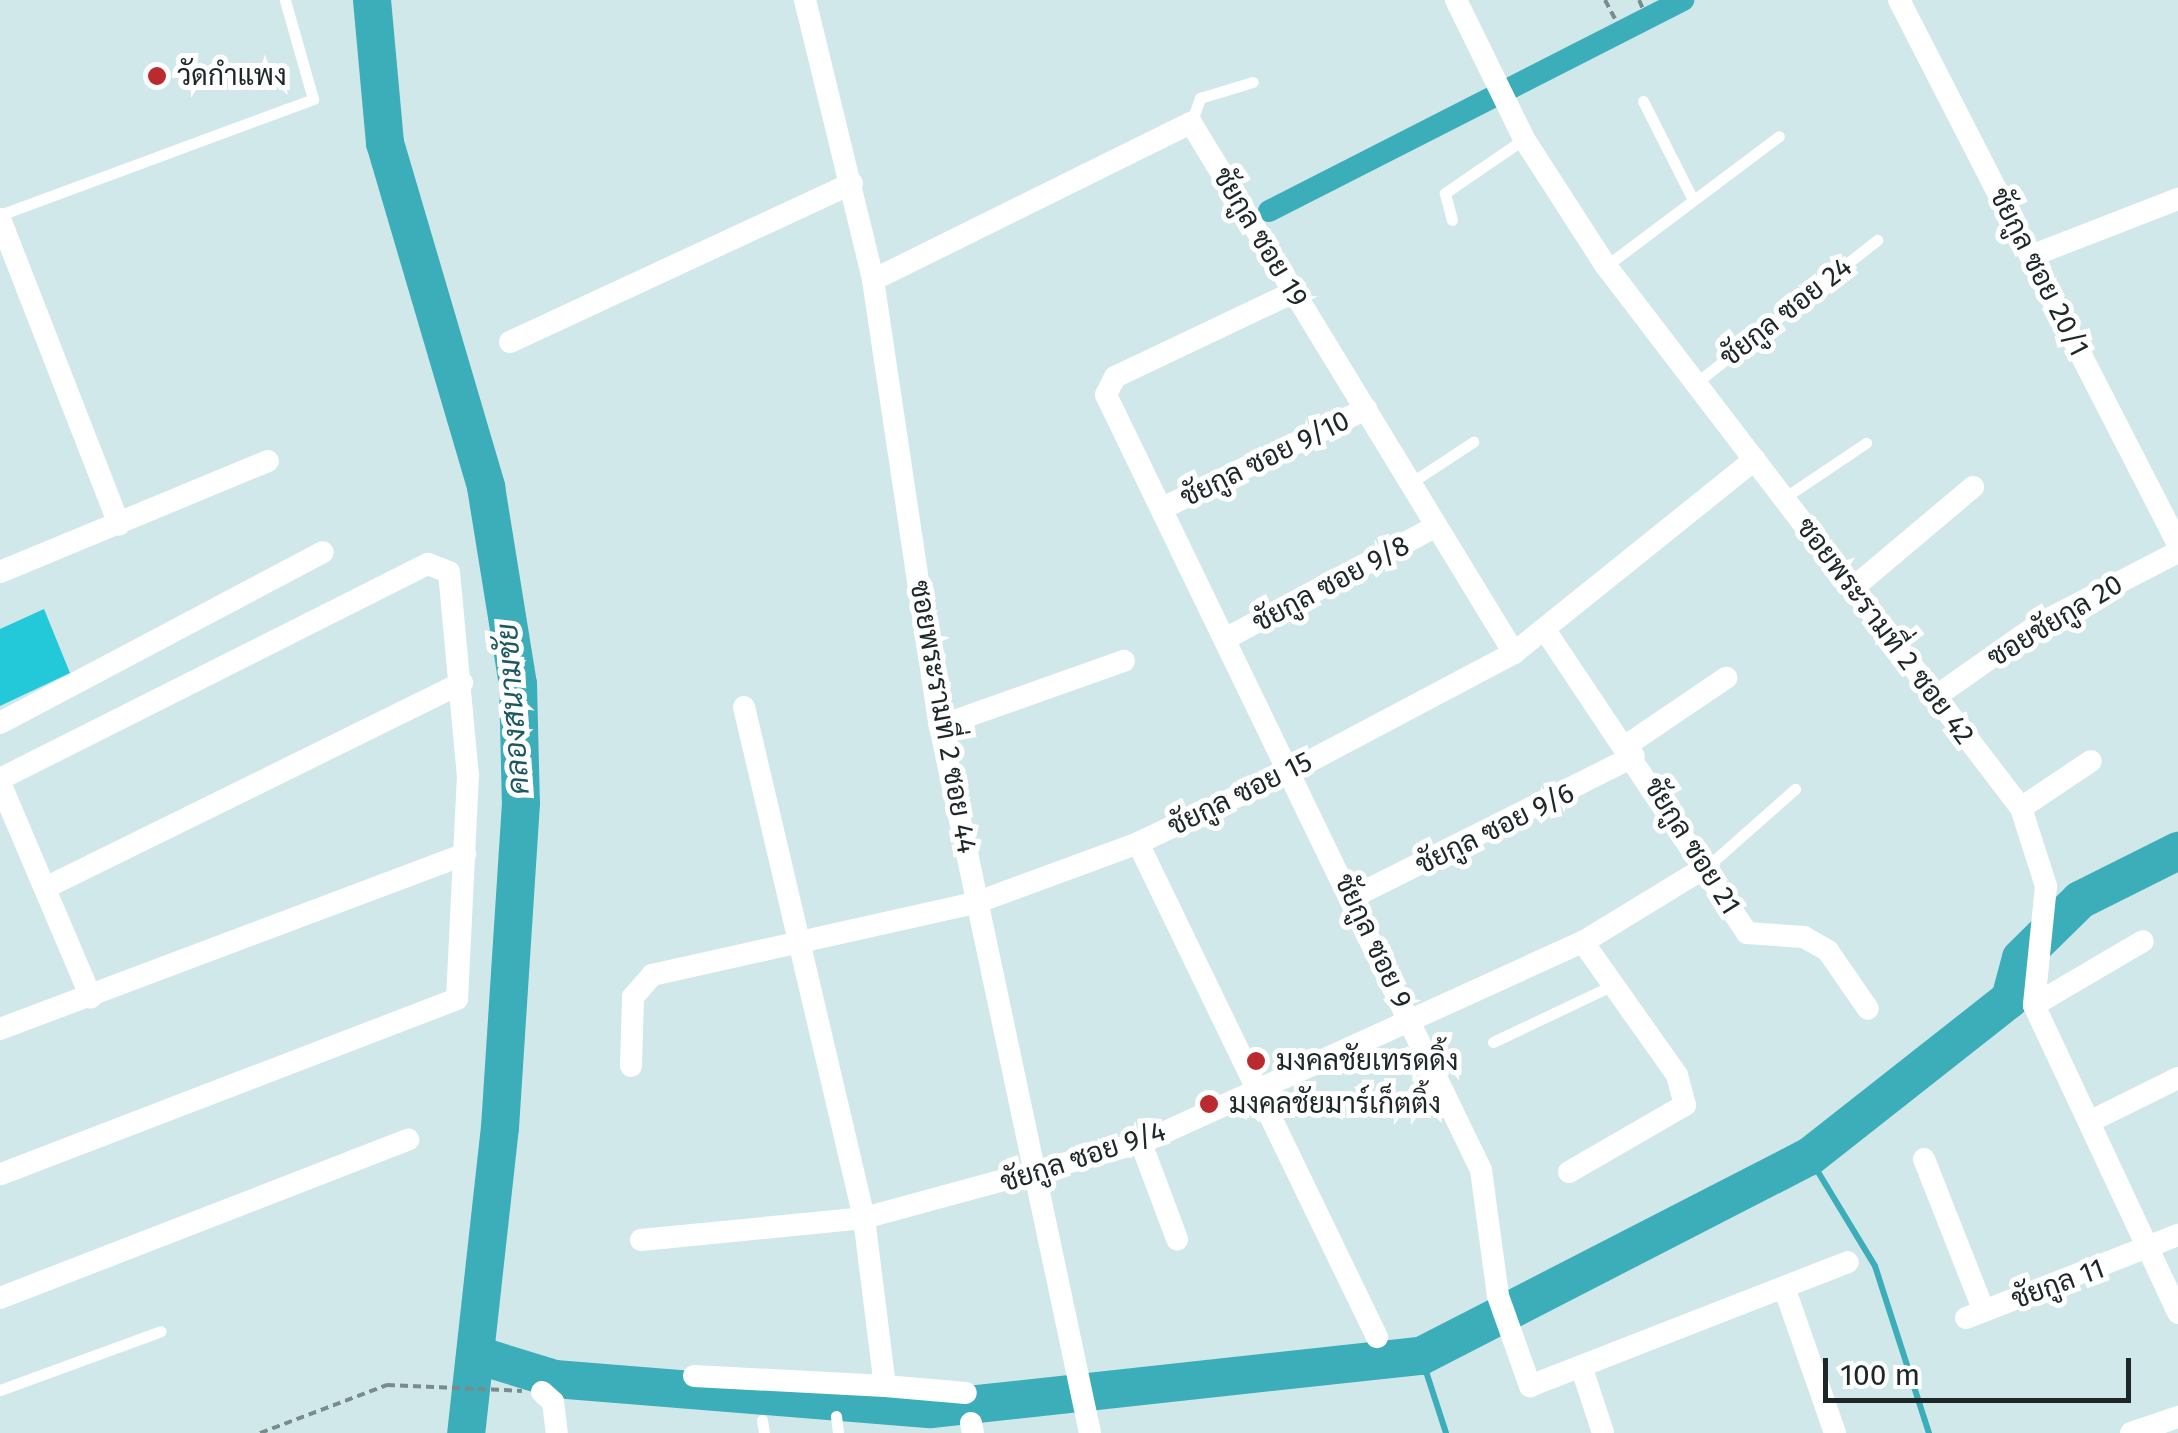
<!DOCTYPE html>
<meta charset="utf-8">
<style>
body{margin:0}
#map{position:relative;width:2178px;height:1433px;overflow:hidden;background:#d1e8ea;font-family:"Fira Sans",Sarabun,sans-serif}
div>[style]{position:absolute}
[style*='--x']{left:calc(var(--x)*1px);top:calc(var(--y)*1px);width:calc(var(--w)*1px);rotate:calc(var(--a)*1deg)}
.green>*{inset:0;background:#24c9d9}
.stream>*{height:6px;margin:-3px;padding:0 3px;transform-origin:3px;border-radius:3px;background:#3baeba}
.canal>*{height:22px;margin:-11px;padding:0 11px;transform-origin:11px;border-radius:11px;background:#3baeba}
.river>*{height:38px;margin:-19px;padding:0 19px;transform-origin:19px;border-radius:19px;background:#3baeba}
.path>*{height:4px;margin-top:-2px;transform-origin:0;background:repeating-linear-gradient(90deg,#7a8b8c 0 8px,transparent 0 13px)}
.lane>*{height:11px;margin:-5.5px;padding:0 5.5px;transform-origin:5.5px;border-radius:5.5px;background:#fff}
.street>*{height:22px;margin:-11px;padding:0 11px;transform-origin:11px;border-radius:11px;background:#fff}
.dots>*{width:28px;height:28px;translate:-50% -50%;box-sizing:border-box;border:5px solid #fff;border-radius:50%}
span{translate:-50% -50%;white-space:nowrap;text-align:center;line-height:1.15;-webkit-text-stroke:10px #fff;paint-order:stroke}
.poi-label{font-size:28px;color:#1e2728}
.left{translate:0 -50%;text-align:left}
.street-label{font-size:28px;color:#1e2728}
.water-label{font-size:30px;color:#1b5960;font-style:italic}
.scale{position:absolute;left:1823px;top:1358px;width:308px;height:45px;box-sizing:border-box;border:5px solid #1e2728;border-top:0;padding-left:12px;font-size:30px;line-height:35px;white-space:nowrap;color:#1e2728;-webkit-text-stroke:8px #fff;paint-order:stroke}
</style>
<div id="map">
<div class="green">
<div style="clip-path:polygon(44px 609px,70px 673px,0 706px,0 629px)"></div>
</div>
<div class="stream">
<div style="--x:1809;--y:1157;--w:127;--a:58.8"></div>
<div style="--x:1875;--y:1266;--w:176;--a:72.1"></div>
<div style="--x:1421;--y:1356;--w:81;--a:72"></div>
</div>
<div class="canal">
<div style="--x:1269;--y:211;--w:465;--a:-27"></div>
</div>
<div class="river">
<div style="--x:372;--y:0;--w:144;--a:84.8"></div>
<div style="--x:385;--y:143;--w:359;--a:73.6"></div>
<div style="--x:486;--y:487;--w:200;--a:80.8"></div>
<div style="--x:518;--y:684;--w:119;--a:88.6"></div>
<div style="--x:521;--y:803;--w:325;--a:93.7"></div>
<div style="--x:500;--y:1127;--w:308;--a:96.3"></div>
<div style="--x:477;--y:1355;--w:82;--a:17.1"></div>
<div style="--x:555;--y:1379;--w:377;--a:4.6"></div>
<div style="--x:931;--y:1409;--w:493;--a:-6.2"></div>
<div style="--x:1421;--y:1356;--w:436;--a:-27.2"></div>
<div style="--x:1809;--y:1157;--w:256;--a:-38.2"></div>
<div style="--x:2010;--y:999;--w:42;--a:-75"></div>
<div style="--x:2021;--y:958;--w:83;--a:-44.5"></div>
<div style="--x:2080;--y:900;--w:110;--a:-26.6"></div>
</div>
<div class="path">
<div style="--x:1605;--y:0;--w:26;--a:62"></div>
<div style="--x:1639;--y:0;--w:12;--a:66"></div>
<div style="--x:260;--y:1433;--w:136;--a:-20.7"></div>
<div style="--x:387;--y:1385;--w:135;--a:2.5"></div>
</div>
<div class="lane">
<div style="--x:1643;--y:101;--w:111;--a:63.2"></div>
<div style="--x:1191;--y:123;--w:27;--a:-70"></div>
<div style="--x:1200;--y:98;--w:55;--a:-16.8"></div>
<div style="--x:0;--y:215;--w:334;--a:-20.3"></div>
<div style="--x:313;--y:99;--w:103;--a:-105.8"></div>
<div style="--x:1452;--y:220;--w:28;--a:-105"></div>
<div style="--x:1445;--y:193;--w:96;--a:-34.4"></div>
<div style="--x:1606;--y:266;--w:216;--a:-36.9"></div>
<div style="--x:1696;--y:383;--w:231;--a:-38.3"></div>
<div style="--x:1409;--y:484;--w:77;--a:-33.3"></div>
<div style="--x:1784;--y:498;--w:99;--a:-33.9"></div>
<div style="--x:1709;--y:865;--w:115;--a:-41.5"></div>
<div style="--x:1493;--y:1042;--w:128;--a:-25.4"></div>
<div style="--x:0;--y:1390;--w:171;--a:-20.1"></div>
<div style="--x:836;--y:1416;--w:17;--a:83"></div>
<div style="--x:762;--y:1420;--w:13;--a:81"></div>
</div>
<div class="street">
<div style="--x:805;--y:0;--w:288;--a:76.3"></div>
<div style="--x:873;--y:280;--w:451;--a:81.5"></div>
<div style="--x:940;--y:726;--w:723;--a:78.02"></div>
<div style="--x:1456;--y:0;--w:155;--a:63.9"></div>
<div style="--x:1524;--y:139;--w:151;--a:57.2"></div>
<div style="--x:1606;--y:266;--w:683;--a:52.56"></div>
<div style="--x:2021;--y:808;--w:82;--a:72.2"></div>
<div style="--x:2046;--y:886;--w:120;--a:95.8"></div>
<div style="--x:2034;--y:1005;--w:340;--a:64.9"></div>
<div style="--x:1899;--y:0;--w:611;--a:62.85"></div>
<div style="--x:0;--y:219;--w:328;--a:68.7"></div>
<div style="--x:2031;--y:256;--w:158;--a:-21.2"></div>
<div style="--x:873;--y:280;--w:355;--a:-26.3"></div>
<div style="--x:1191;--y:123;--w:621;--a:58.64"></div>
<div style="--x:1294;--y:292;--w:198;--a:154.6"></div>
<div style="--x:1115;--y:377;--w:20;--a:117"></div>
<div style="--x:1106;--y:395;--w:861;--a:64.18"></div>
<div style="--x:1481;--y:1170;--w:127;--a:82.3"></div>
<div style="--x:1498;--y:1296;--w:96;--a:70.4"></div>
<div style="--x:1530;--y:1386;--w:341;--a:-21.3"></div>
<div style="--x:510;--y:342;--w:377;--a:-24.9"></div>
<div style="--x:1163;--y:508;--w:226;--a:-26"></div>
<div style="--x:0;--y:572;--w:290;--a:-22.5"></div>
<div style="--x:1853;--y:588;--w:157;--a:-40.1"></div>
<div style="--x:1545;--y:630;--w:364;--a:56.3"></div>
<div style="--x:1747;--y:933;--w:57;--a:4"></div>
<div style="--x:1804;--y:937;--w:28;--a:30"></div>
<div style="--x:1828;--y:951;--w:70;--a:55.4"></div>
<div style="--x:1225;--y:639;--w:238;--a:-28.1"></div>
<div style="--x:1935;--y:697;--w:127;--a:-35.1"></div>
<div style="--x:2039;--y:624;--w:157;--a:-27.4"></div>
<div style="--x:744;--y:707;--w:525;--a:76.78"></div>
<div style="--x:864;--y:1218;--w:169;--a:82.9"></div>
<div style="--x:885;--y:1386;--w:81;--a:4.9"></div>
<div style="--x:0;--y:723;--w:365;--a:-27.9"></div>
<div style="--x:940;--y:726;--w:195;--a:-19.5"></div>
<div style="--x:1627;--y:745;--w:120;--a:-34.1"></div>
<div style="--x:0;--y:779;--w:479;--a:-26.7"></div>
<div style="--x:428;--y:564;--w:22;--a:21"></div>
<div style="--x:449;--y:572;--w:204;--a:84.7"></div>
<div style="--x:468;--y:775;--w:224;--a:92.8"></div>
<div style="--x:457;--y:999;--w:489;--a:159"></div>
<div style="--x:0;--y:783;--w:233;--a:67"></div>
<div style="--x:2021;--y:808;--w:84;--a:-33.9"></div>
<div style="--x:1138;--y:843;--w:549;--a:64.18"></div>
<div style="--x:45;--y:888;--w:465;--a:-26.2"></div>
<div style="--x:1353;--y:897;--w:314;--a:-26.6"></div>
<div style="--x:2034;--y:1005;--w:126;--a:-30.4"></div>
<div style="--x:0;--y:1029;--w:497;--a:-20.6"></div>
<div style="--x:631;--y:1066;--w:69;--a:-88.3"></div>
<div style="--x:633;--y:997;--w:29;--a:-49"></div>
<div style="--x:652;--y:975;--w:334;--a:-12.6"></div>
<div style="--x:978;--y:902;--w:171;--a:-20.2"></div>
<div style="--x:1138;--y:843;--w:171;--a:-25.2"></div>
<div style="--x:1293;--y:770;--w:250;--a:-27.9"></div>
<div style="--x:1514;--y:653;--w:309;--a:-38.8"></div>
<div style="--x:2089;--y:1122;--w:99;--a:-26.3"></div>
<div style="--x:1141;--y:1143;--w:103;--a:69.4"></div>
<div style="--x:1924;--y:1159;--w:163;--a:68.5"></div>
<div style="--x:1569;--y:1172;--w:134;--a:-30"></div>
<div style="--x:1685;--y:1105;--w:31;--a:-105"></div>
<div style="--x:1677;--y:1075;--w:163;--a:-125.3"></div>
<div style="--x:641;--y:1240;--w:224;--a:-5.6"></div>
<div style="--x:864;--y:1218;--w:287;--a:-15.2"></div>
<div style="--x:1141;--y:1143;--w:486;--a:-24.5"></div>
<div style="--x:1583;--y:942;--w:148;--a:-31.4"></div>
<div style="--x:1785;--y:1290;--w:151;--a:70.7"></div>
<div style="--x:0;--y:1298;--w:438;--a:-21.2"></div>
<div style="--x:1966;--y:1318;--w:228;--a:-21.4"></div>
<div style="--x:1583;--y:1372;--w:64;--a:71.8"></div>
<div style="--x:694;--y:1376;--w:191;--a:3"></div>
<div style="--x:542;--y:1392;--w:15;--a:42"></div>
<div style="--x:553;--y:1402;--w:31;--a:83"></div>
<div style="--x:971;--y:1423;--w:10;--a:79"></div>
<div style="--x:2131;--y:1433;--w:50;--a:-18.8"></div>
</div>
<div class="dots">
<div style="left:157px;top:76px;background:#ba2a2e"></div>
<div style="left:1256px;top:1061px;background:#ba2a2e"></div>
<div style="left:1209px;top:1104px;background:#ba2a2e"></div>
</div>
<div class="poi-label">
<span class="left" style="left:177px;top:76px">วัดกำแพง</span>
<span class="left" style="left:1276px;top:1061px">มงคลชัยเทรดดิ้ง</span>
<span class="left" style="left:1229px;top:1104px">มงคลชัยมาร์เก็ตติ้ง</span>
</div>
<div class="street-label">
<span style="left:1260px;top:237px;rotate:59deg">ชัยกูล ซอย 19</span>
<span style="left:2039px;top:272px;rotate:63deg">ชัยกูล ซอย 20/1</span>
<span style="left:1786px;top:312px;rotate:-38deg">ชัยกูล ซอย 24</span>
<span style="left:1265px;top:459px;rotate:-26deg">ชัยกูล ซอย 9/10</span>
<span style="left:1331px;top:584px;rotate:-28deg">ชัยกูล ซอย 9/8</span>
<span style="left:2055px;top:621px;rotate:-31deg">ซอยชัยกูล 20</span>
<span style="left:1885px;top:631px;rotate:53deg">ซอยพระรามที่ 2 ซอย 42</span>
<span style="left:943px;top:717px;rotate:80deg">ซอยพระรามที่ 2 ซอย 44</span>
<span style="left:1240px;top:794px;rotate:-26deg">ชัยกูล ซอย 15</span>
<span style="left:1495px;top:829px;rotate:-26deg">ชัยกูล ซอย 9/6</span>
<span style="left:1692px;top:846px;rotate:58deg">ชัยกูล ซอย 21</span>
<span style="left:1373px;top:941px;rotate:65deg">ชัยกูล ซอย 9</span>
<span style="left:1083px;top:1157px;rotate:-18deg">ชัยกูล ซอย 9/4</span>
<span style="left:2058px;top:1284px;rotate:-20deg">ชัยกูล 11</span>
</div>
<div class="water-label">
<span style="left:513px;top:709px;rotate:-94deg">คลองสนามชัย</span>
</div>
<div class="scale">100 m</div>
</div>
